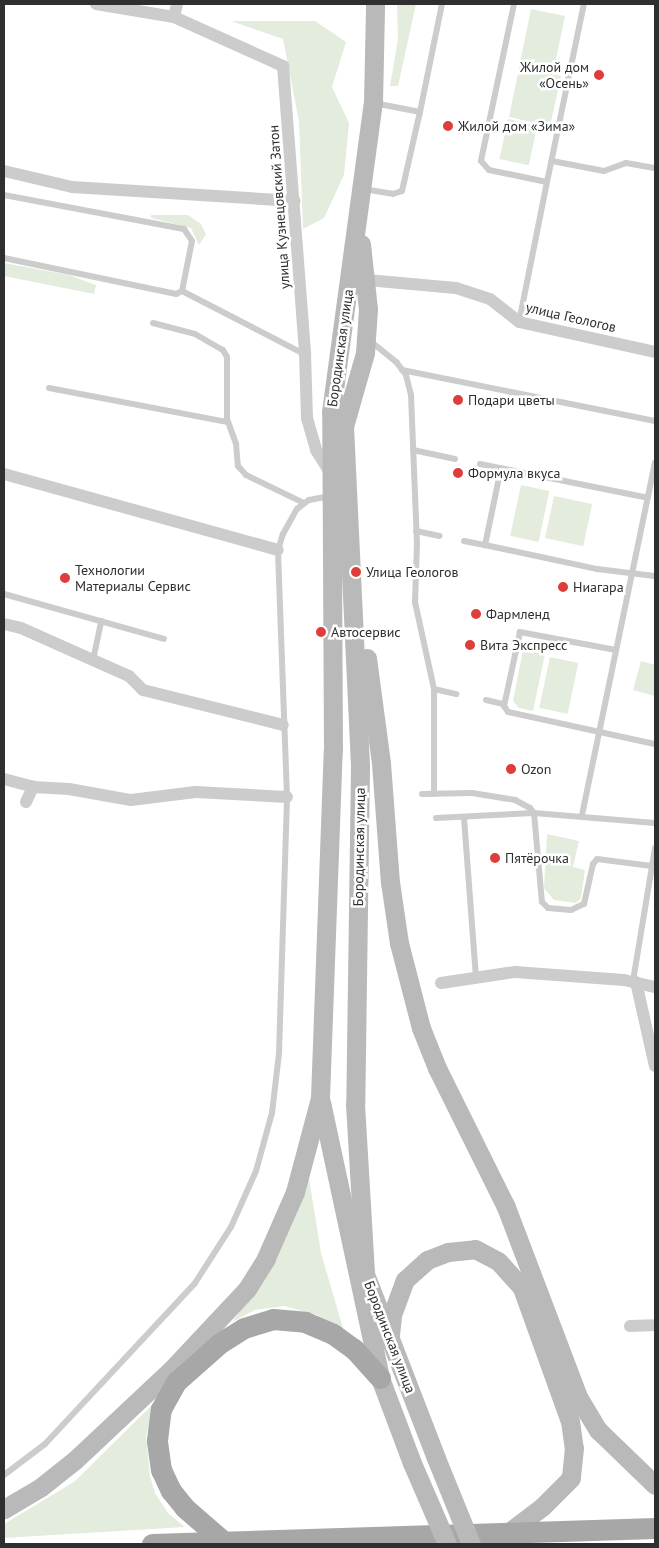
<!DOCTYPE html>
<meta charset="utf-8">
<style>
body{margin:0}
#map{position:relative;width:659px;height:1548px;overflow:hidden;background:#fff;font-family:"PT Sans",sans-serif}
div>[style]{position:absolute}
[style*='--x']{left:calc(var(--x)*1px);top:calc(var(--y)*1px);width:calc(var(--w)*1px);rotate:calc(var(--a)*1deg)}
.green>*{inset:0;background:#e4ecde;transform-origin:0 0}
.lane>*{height:6px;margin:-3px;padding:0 3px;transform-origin:3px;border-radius:3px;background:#ccc}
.street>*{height:12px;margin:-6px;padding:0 6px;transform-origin:6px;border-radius:6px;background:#ccc}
.secondary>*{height:19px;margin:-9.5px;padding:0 9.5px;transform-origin:9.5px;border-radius:9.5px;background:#b9b9b9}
.primary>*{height:21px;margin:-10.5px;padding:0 10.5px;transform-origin:10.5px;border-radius:10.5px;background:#a7a7a7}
.secondary-bridge>*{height:19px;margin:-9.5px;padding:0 9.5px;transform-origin:9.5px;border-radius:9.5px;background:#b9b9b9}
.dots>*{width:14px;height:14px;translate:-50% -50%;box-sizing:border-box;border:2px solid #fff;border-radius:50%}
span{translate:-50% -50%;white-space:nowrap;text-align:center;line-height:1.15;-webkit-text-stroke:5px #fff;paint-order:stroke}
.poi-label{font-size:14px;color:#2f2f2f}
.right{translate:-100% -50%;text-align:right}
.left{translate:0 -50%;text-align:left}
.street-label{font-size:14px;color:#2f2f2f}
.frame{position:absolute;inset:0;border:5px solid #2f2f2f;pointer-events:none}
</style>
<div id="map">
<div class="green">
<div style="clip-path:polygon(397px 4px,416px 4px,398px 86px,390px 86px,398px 39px)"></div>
<div style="clip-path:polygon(531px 9px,565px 16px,553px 74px,561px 76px,550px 126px,509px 117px)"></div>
<div style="clip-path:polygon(231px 21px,315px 21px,346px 42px,332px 87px,349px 123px,344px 175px,324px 218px,303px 229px,299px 121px,283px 39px)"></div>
<div style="left:508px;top:119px;width:30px;height:41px;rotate:12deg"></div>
<div style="clip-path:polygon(151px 215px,188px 215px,201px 224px,206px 234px,199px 245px,191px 228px,151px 218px)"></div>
<div style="clip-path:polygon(4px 263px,69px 275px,96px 285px,94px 294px,4px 276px)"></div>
<div style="left:521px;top:485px;width:29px;height:52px;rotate:12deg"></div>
<div style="left:554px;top:496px;width:39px;height:43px;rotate:12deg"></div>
<div style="clip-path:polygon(523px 650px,545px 654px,533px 711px,519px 708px,513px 701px)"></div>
<div style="left:550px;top:657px;width:29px;height:52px;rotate:12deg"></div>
<div style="clip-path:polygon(641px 661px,655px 665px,655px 696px,633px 690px)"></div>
<div style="clip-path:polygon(547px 834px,579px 841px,573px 867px,585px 870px,581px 898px,576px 903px,554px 900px,544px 888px)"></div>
<div style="clip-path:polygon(309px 1178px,321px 1253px,345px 1335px,317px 1315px,284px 1306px,255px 1310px,232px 1322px,276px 1260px)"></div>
<div style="clip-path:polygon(155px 1402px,146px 1436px,150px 1476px,155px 1493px,168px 1513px,185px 1527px,4px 1538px,4px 1524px,74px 1482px)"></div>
</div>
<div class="lane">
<div style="--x:514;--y:4;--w:160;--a:101.9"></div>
<div style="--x:481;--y:161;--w:12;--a:48"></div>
<div style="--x:489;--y:170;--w:59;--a:11.7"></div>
<div style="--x:547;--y:182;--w:143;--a:101.3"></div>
<div style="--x:374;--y:103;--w:47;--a:11.1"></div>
<div style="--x:420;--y:112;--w:110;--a:-78.5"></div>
<div style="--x:552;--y:161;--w:53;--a:10.9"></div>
<div style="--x:604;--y:171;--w:23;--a:-20"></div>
<div style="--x:626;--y:163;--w:29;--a:10"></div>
<div style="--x:547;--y:182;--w:182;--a:-78.3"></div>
<div style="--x:363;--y:189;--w:30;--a:9"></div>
<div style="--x:393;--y:194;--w:9;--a:-18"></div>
<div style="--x:402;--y:191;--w:81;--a:-77.2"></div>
<div style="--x:4;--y:195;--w:183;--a:10.7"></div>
<div style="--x:184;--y:229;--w:14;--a:56"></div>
<div style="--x:192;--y:241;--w:51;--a:101.3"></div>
<div style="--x:4;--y:258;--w:176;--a:11.8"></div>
<div style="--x:176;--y:294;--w:7;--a:-27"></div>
<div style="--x:182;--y:291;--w:137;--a:27.3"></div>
<div style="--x:153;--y:323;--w:43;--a:14.7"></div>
<div style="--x:195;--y:334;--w:32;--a:30"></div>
<div style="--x:223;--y:350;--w:8;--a:60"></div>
<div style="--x:227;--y:357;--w:62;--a:90"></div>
<div style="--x:227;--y:419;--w:27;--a:70"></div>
<div style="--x:236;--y:444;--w:22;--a:85"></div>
<div style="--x:238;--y:466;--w:12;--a:48"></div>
<div style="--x:246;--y:475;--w:64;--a:25.8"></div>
<div style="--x:369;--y:340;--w:36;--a:39"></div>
<div style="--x:397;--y:363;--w:15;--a:53"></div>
<div style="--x:406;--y:375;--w:21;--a:76"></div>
<div style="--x:411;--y:395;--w:148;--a:87.7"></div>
<div style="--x:417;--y:543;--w:59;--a:91.9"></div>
<div style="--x:415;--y:602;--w:89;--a:77.7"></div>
<div style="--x:434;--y:689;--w:105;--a:90"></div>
<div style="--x:402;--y:370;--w:258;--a:11.4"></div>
<div style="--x:49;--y:388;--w:182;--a:10.8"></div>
<div style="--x:413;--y:450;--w:43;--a:12.1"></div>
<div style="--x:480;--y:464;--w:171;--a:11.4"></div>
<div style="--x:501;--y:468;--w:79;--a:101.7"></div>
<div style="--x:485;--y:545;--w:115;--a:12.1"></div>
<div style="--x:597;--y:569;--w:58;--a:6.9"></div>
<div style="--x:416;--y:531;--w:24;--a:12"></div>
<div style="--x:464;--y:541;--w:21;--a:11"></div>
<div style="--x:4;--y:594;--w:166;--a:15.7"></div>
<div style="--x:616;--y:650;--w:98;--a:-169.4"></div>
<div style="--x:520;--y:632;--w:76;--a:102.2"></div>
<div style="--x:504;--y:706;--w:7;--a:56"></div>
<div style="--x:508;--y:712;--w:150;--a:12.3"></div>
<div style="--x:93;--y:660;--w:40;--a:-78"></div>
<div style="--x:434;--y:689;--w:23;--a:13"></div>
<div style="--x:486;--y:700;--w:17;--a:13"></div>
<div style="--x:422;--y:794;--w:50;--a:-1.1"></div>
<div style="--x:472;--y:793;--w:44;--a:9.2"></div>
<div style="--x:515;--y:800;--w:17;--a:28"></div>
<div style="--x:530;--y:808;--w:6;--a:51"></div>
<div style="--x:534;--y:813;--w:89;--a:84.9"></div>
<div style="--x:542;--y:902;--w:8;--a:45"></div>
<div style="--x:548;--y:908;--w:23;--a:5"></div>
<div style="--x:571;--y:910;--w:14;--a:-25"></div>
<div style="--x:584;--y:904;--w:41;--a:-77.3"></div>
<div style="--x:593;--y:864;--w:6;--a:-51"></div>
<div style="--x:597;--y:859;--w:55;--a:7.3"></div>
<div style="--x:582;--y:815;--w:360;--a:-78.3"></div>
<div style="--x:436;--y:818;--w:98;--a:-2.9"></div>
<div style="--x:534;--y:813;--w:121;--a:4.7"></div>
<div style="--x:464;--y:818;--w:161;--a:85.7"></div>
<div style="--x:633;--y:981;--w:135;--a:-80.6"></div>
<div style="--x:4;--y:1475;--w:51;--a:-37.1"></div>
<div style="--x:45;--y:1444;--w:220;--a:-47"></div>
<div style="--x:195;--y:1283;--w:67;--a:-57.3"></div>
<div style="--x:231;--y:1227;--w:61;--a:-65.9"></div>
<div style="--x:256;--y:1171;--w:60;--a:-74.6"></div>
<div style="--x:272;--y:1113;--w:60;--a:-83.3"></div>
<div style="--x:279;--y:1053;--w:256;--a:-88.2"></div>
<div style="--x:287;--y:797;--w:247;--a:-92.1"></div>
<div style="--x:278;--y:550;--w:17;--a:-73"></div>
<div style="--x:283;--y:534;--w:29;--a:-61"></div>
<div style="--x:297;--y:509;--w:15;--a:-37"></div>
<div style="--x:309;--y:500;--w:20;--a:-11"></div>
</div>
<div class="street">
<div style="--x:96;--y:4;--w:79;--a:9.5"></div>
<div style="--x:177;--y:4;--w:13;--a:103"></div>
<div style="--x:174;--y:17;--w:120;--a:24.2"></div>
<div style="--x:283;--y:66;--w:289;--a:85.6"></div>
<div style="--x:305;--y:354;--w:64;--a:88.2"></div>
<div style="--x:307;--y:418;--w:33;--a:74"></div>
<div style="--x:316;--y:450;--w:26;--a:58"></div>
<div style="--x:4;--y:171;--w:70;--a:13.2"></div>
<div style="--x:72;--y:187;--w:223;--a:3.6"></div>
<div style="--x:367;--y:280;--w:89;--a:5.1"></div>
<div style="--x:456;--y:288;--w:36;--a:18"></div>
<div style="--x:490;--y:299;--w:37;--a:38"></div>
<div style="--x:519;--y:322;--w:139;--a:12.4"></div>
<div style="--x:4;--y:474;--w:284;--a:15.5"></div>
<div style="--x:4;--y:624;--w:17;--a:13"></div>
<div style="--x:21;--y:628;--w:118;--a:24"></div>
<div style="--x:129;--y:676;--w:20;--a:45"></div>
<div style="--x:143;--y:690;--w:144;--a:14"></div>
<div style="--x:4;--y:779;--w:30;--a:15"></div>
<div style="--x:26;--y:802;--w:17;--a:-65"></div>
<div style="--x:33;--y:787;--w:36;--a:3"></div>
<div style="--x:69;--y:789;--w:63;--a:10.1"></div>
<div style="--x:131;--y:800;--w:65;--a:-7"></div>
<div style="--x:196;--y:792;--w:91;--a:3.1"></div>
<div style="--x:636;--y:982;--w:86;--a:77.3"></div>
<div style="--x:441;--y:983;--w:75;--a:-8.5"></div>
<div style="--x:515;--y:972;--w:109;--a:4.2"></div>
<div style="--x:624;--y:980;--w:32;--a:13"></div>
<div style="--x:630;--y:1326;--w:25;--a:-2"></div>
</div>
<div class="secondary">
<div style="--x:361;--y:244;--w:65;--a:83.9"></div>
<div style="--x:368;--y:309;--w:44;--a:93.9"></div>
<div style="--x:365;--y:353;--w:76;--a:106"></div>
<div style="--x:344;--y:426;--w:340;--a:87.3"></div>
<div style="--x:360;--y:766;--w:338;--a:90.8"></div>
<div style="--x:355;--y:1104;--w:170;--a:86.6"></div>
<div style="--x:365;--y:1274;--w:197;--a:68.9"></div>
<div style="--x:367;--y:658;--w:106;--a:82.4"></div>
<div style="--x:381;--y:763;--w:119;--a:85.7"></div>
<div style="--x:390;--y:882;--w:62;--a:81.6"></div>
<div style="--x:399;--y:943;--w:88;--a:75.5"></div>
<div style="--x:421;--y:1028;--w:43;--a:68.2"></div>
<div style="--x:437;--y:1068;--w:155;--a:63.6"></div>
<div style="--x:506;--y:1207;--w:203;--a:69.2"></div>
<div style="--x:578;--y:1397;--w:39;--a:59"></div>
<div style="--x:598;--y:1430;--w:79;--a:44"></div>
<div style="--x:321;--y:1102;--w:282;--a:77.9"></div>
<div style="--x:380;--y:1378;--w:91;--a:69.4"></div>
<div style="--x:390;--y:1335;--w:20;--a:-84"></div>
<div style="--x:392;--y:1315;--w:37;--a:-70"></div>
<div style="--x:405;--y:1280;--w:30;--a:-42"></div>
<div style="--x:427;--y:1260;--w:22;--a:-21"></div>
<div style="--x:448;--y:1252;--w:27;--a:-6"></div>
<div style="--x:475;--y:1249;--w:26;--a:28"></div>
<div style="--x:498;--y:1261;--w:36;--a:48"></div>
<div style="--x:522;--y:1288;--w:141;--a:70.2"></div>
<div style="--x:570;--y:1421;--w:27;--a:82"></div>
<div style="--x:574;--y:1448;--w:30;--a:96"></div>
<div style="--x:571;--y:1478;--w:41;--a:135"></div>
<div style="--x:542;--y:1507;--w:41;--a:142.9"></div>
<div style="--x:4;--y:1509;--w:43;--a:-30.7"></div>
<div style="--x:41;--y:1487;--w:43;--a:-38.5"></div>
<div style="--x:75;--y:1460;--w:132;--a:-43.2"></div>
<div style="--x:171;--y:1370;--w:111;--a:-46.8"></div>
<div style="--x:247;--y:1289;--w:36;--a:-58"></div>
<div style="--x:266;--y:1258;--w:72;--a:-66.3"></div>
<div style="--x:295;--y:1192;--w:97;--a:-75.1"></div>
<div style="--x:320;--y:1098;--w:348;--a:-87.9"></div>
<div style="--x:333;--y:750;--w:338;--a:-90.3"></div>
<div style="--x:331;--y:412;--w:312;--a:-82.3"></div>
<div style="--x:373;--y:103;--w:99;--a:-88.8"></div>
</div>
<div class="primary">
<div style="--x:224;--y:1542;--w:52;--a:-138.9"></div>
<div style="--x:185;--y:1508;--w:22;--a:-129"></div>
<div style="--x:171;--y:1491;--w:23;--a:-115"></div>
<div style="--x:161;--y:1470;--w:30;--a:-98"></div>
<div style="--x:157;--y:1440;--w:31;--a:-83"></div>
<div style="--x:161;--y:1409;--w:31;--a:-61"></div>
<div style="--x:176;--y:1382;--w:59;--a:-41.6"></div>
<div style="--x:220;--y:1343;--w:28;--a:-32"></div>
<div style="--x:244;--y:1328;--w:30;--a:-17"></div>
<div style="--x:273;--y:1319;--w:32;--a:5"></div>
<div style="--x:305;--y:1322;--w:30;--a:23"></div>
<div style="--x:333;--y:1334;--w:26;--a:36"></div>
<div style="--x:354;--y:1349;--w:39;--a:48"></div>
<div style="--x:152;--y:1544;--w:503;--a:-1.82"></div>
</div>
<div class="secondary-bridge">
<div style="--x:436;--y:1458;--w:93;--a:67.9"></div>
<div style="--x:412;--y:1463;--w:88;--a:66.6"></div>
</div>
<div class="dots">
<div style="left:599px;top:75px;background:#dd3d3b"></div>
<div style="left:448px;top:126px;background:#dd3d3b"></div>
<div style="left:458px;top:400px;background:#dd3d3b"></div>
<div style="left:458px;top:473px;background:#dd3d3b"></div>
<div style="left:356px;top:572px;background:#dd3d3b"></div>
<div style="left:65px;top:578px;background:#dd3d3b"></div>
<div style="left:563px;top:587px;background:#dd3d3b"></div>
<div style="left:476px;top:614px;background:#dd3d3b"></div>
<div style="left:321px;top:632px;background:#dd3d3b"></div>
<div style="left:470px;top:645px;background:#dd3d3b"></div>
<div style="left:511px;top:769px;background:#dd3d3b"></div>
<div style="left:495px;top:858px;background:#dd3d3b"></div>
</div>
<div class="poi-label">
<span class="right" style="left:589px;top:75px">Жилой дом<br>«Осень»</span>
<span class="left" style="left:458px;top:126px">Жилой дом «Зима»</span>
<span class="left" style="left:468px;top:400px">Подари цветы</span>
<span class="left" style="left:468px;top:473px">Формула вкуса</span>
<span class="left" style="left:75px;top:578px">Технологии<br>Материалы Сервис</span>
<span class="left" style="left:366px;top:572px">Улица Геологов</span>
<span class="left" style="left:573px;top:587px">Ниагара</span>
<span class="left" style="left:486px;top:614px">Фармленд</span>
<span class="left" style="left:331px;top:632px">Автосервис</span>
<span class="left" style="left:480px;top:645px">Вита Экспресс</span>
<span class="left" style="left:521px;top:769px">Ozon</span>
<span class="left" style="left:505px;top:858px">Пятёрочка</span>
</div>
<div class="street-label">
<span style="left:279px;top:207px;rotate:-94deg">улица Кузнецовский Затон</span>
<span style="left:571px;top:317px;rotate:13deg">улица Геологов</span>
<span style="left:340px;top:348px;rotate:-82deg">Бородинская улица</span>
<span style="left:359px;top:847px;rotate:-89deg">Бородинская улица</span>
<span style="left:390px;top:1337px;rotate:69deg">Бородинская улица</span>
</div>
<div class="frame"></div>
</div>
